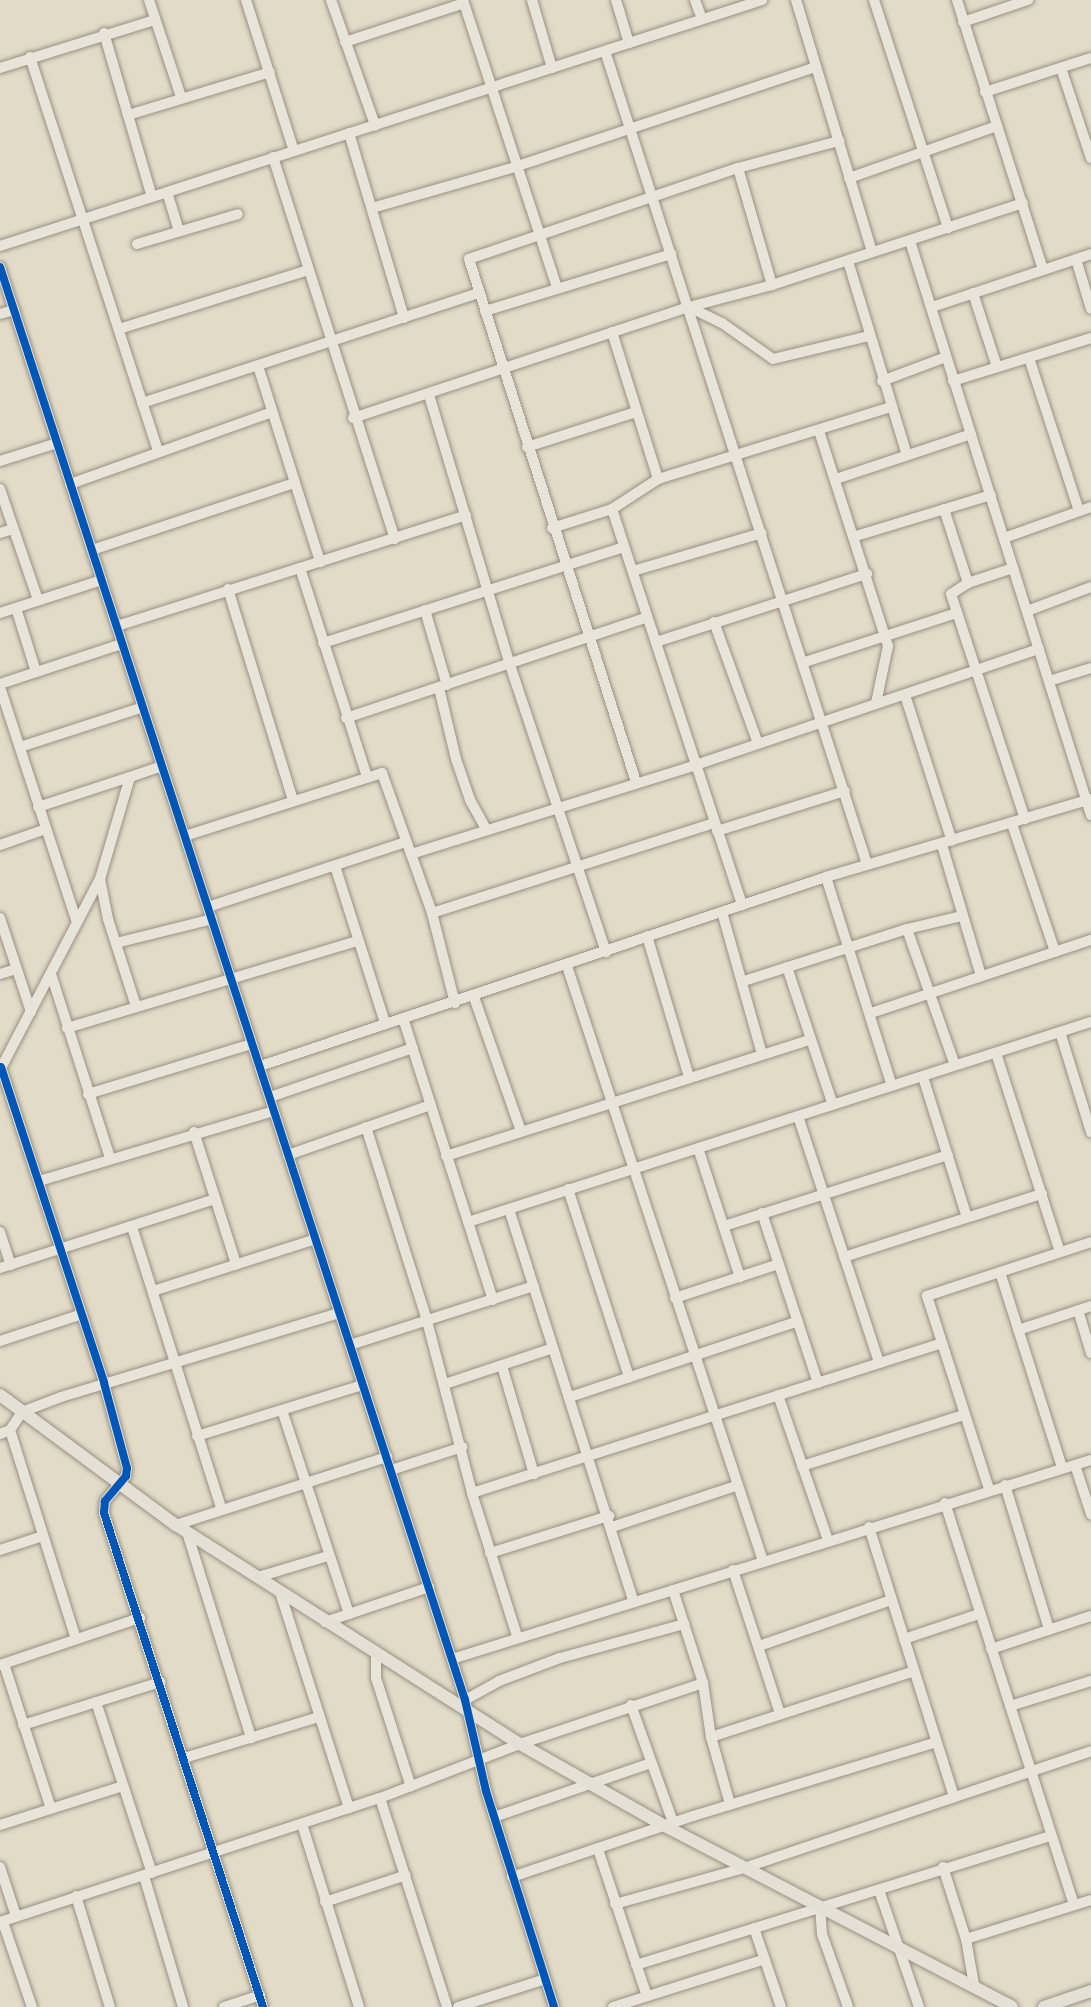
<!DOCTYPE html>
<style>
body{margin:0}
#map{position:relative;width:1091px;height:2007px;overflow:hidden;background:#e2dbc7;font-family:"Libre Bodoni",serif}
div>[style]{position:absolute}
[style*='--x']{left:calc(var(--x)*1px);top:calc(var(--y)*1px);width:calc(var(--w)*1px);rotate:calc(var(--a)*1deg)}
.roads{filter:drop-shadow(0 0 2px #989083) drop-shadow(0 0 2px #989083)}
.minor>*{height:10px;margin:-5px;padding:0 5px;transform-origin:5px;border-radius:5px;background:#e8e4da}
.major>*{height:12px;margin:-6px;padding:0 6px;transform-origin:6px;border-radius:6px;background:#e4e0d5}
.cycleway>*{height:8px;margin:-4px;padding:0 4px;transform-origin:4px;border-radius:4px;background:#0057b8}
span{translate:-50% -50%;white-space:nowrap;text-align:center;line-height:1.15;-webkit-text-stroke:4.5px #f3ebd3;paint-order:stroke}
</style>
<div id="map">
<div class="roads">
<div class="minor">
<div style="--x:149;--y:0;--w:102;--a:71.7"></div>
<div style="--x:246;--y:0;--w:158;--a:72.4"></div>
<div style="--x:331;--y:0;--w:133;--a:70.6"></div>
<div style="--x:463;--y:0;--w:303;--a:71.9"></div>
<div style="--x:532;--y:0;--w:71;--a:73.6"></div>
<div style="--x:616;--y:0;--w:45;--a:73.2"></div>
<div style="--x:695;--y:0;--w:20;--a:70"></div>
<div style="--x:796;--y:0;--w:263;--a:73.2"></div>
<div style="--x:874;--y:0;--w:240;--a:72"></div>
<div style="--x:957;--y:0;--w:282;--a:72.3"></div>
<div style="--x:963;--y:22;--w:69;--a:-18.7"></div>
<div style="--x:104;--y:33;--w:171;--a:73.7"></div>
<div style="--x:345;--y:42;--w:125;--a:-18.1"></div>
<div style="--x:605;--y:51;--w:854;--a:72.14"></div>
<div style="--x:30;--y:57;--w:414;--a:72"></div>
<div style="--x:0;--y:68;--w:162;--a:-17.2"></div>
<div style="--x:1061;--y:68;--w:95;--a:71.6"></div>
<div style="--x:985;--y:92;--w:111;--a:-17.8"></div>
<div style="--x:128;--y:115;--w:148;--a:-16.8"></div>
<div style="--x:349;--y:133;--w:193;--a:73.4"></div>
<div style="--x:273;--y:157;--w:401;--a:72.3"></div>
<div style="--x:738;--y:168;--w:122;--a:73.8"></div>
<div style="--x:849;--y:178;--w:157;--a:-19.4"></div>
<div style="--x:167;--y:192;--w:41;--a:72.9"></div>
<div style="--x:372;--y:208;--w:152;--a:-16"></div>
<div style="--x:518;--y:166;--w:313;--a:-18.4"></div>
<div style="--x:910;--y:241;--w:602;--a:72.5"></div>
<div style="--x:137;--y:244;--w:105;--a:-16.5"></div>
<div style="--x:0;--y:246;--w:801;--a:-17.89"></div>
<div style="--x:1076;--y:259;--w:52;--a:73.3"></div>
<div style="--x:848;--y:261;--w:203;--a:73.1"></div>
<div style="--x:0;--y:267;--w:1507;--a:72.02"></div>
<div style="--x:465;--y:1700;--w:93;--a:77"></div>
<div style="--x:486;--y:1791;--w:226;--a:72.5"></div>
<div style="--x:973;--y:293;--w:78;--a:72"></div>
<div style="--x:689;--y:307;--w:37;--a:26"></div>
<div style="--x:722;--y:323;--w:62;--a:35.2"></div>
<div style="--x:773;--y:359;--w:99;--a:-13.5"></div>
<div style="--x:932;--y:307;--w:168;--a:-18.4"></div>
<div style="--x:485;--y:311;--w:195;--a:-17"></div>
<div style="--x:0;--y:314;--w:15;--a:-16"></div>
<div style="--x:119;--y:329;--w:198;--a:-17.3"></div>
<div style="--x:612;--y:332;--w:154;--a:72.6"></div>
<div style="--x:1029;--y:358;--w:161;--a:71.9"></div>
<div style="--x:258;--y:366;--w:206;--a:72.4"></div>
<div style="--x:882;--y:381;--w:68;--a:-20.6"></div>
<div style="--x:953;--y:381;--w:145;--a:-17.3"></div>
<div style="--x:429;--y:395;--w:282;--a:73.3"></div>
<div style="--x:510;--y:665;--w:303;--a:71.5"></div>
<div style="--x:142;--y:403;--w:354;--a:-18.1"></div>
<div style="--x:353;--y:418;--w:354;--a:-18.3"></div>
<div style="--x:689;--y:307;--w:86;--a:-14.8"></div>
<div style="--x:772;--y:285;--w:264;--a:-18.1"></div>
<div style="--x:819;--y:431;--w:226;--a:72.2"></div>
<div style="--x:888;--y:646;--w:58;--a:101.9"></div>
<div style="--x:527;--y:447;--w:114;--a:-17.8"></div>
<div style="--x:0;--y:461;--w:60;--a:-17.5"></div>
<div style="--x:836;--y:479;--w:142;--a:-18.4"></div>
<div style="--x:70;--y:484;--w:214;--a:-19.6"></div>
<div style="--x:0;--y:489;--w:117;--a:71.1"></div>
<div style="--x:612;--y:509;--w:417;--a:71.8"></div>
<div style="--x:944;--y:509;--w:78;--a:72"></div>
<div style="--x:552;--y:528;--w:63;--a:-17.6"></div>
<div style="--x:612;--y:509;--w:55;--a:-33.1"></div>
<div style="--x:658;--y:479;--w:243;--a:-17.2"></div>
<div style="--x:0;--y:533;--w:14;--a:-17"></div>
<div style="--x:856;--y:536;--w:141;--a:-16.9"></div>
<div style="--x:1004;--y:538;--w:92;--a:-19.6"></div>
<div style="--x:92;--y:550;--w:213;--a:-18.3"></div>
<div style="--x:300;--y:568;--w:219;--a:72.2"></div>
<div style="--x:1013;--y:568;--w:47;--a:161.6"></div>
<div style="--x:968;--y:583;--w:20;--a:147"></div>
<div style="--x:951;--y:594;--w:237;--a:71.8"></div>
<div style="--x:633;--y:571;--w:134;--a:-16.4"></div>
<div style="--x:228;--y:589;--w:221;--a:72.9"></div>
<div style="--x:16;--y:608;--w:67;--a:72.6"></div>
<div style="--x:425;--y:610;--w:78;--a:73.7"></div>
<div style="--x:1027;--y:611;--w:68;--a:-20.6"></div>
<div style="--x:0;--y:613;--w:107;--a:-17.9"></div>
<div style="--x:714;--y:622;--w:127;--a:70.1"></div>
<div style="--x:117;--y:626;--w:366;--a:-17.6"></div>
<div style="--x:656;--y:642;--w:222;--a:-17.9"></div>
<div style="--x:323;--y:643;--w:316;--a:-17.7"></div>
<div style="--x:805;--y:662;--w:160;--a:-17.9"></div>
<div style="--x:1049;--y:681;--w:44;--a:-17.2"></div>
<div style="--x:0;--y:684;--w:128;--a:-18.2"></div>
<div style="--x:0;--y:687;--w:247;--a:71.9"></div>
<div style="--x:439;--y:688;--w:73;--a:76.5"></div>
<div style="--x:456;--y:759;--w:43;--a:71.1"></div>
<div style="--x:470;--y:800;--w:33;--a:61"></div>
<div style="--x:905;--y:695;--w:153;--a:72.2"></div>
<div style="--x:346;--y:718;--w:317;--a:-18.5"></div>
<div style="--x:20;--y:747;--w:129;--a:-18"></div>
<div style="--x:636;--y:782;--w:549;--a:-107.71"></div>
<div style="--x:469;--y:259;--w:284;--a:-18.7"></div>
<div style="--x:738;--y:168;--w:105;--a:-15"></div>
<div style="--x:38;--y:807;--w:97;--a:-18.1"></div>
<div style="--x:1012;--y:824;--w:135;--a:71.4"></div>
<div style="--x:717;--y:831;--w:134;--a:-17.4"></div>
<div style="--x:185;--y:836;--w:207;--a:-17.7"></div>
<div style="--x:382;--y:773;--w:149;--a:70.3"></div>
<div style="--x:432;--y:913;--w:93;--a:75.7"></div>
<div style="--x:0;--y:845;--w:49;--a:-19.2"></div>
<div style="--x:942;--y:845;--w:137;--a:73.4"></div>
<div style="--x:411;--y:854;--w:299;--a:-17.3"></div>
<div style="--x:696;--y:765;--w:362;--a:-18.7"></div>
<div style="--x:335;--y:866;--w:165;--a:72.3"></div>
<div style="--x:826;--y:877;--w:219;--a:72.5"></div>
<div style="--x:100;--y:879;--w:41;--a:78.7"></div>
<div style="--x:108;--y:919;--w:91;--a:72.2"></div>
<div style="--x:208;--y:907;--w:208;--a:-18.2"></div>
<div style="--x:722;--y:912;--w:148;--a:74.3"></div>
<div style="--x:432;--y:913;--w:296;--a:-17.7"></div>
<div style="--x:0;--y:918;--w:99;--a:71.7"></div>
<div style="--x:907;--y:929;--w:144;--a:70.6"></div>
<div style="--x:647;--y:936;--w:147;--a:73.4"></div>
<div style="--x:116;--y:943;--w:99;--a:-14"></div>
<div style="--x:567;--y:966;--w:626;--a:71.77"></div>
<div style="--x:787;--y:967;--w:145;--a:71.6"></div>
<div style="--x:0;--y:974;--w:17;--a:-17"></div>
<div style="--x:51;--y:974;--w:193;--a:72.2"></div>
<div style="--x:744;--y:981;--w:171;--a:-17.7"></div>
<div style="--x:907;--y:929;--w:57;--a:-13.3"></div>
<div style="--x:474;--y:997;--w:142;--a:70.7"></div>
<div style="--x:871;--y:1013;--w:232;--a:-18.4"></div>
<div style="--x:403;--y:1018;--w:296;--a:72.3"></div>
<div style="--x:67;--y:1028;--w:303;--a:-16.7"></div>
<div style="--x:1060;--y:1032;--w:105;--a:72.8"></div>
<div style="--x:996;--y:1053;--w:209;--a:72.2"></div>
<div style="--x:260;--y:1066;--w:597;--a:-18.47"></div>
<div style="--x:826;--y:877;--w:276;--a:-16.4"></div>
<div style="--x:1;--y:1067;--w:332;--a:71.9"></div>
<div style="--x:104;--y:1383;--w:88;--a:74.9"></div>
<div style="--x:127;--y:1468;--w:8;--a:97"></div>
<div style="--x:126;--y:1476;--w:33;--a:130"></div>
<div style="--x:105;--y:1501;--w:12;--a:95"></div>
<div style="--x:104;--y:1513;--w:519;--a:72.16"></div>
<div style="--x:0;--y:1070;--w:216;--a:-62.4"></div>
<div style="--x:100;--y:879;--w:106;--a:-73.6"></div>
<div style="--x:130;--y:777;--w:34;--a:-19"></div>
<div style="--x:923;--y:1077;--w:147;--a:72.6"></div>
<div style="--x:88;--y:1094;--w:171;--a:-17"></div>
<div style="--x:270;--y:1097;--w:151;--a:-18.9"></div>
<div style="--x:798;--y:1116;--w:260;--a:71.8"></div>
<div style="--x:366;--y:1127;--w:203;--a:72.5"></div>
<div style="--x:427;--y:1321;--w:178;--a:75.3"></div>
<div style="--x:194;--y:1132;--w:139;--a:72.3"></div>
<div style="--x:698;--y:1148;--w:136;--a:72"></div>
<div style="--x:288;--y:1155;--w:151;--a:-19.3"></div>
<div style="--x:446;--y:1156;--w:382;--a:-17.7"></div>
<div style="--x:39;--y:1181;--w:245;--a:-16.6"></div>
<div style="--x:568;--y:1189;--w:198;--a:72"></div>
<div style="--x:509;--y:1209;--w:412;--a:72.4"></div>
<div style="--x:762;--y:1213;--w:179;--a:71.8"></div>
<div style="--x:468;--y:1222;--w:654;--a:-17.8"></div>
<div style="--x:724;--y:1226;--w:235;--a:-17.6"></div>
<div style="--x:132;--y:1227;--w:294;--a:72.4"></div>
<div style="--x:0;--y:1232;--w:35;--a:72"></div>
<div style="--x:844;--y:1257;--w:208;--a:-17.7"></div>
<div style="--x:0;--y:1268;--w:226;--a:-17.8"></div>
<div style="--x:1000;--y:1272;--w:206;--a:72.4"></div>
<div style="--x:153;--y:1291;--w:171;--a:-17.7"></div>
<div style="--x:675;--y:1298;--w:109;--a:-18.1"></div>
<div style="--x:1078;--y:1310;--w:45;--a:73.2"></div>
<div style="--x:1018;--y:1330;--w:77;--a:-18.2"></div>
<div style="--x:0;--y:1341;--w:86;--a:-18.2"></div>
<div style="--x:350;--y:1345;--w:193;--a:-17.8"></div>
<div style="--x:502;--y:1366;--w:113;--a:73.5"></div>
<div style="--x:445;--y:1384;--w:114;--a:-18.4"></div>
<div style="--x:778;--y:1395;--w:153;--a:71"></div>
<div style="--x:570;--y:1397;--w:240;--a:-18.4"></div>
<div style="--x:282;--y:1410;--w:215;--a:71.8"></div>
<div style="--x:10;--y:1430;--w:219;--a:72.5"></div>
<div style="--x:0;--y:1434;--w:11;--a:-22"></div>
<div style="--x:10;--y:1430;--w:22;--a:-56"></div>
<div style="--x:22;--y:1412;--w:42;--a:-21"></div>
<div style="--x:61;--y:1397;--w:291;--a:-16.8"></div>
<div style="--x:197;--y:1436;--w:174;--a:-17.1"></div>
<div style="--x:1075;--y:1465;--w:52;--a:71.9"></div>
<div style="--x:802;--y:1466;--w:170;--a:-17.5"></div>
<div style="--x:391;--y:1470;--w:75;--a:-17.9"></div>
<div style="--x:1005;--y:1485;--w:151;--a:73"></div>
<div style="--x:989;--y:1489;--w:203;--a:-107.8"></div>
<div style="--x:927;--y:1296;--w:173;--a:-18.2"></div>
<div style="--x:945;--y:1503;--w:422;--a:72.2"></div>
<div style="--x:176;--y:1525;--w:222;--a:-17.9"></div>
<div style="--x:612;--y:1527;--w:131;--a:-18.3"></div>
<div style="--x:869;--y:1527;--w:283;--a:72.5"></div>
<div style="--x:187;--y:1532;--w:216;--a:72.7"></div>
<div style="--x:0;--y:1550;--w:45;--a:-18"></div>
<div style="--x:490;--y:1553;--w:125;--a:-17.3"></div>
<div style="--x:733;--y:1570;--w:151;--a:71.9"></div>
<div style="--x:258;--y:1577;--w:73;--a:-16.7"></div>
<div style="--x:673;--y:1590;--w:98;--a:72.1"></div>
<div style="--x:703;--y:1683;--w:55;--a:81.6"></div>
<div style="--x:280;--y:1592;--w:227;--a:72.3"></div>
<div style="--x:325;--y:1622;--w:110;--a:-18.6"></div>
<div style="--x:517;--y:1636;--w:150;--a:-107.5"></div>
<div style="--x:472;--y:1493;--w:492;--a:-17.7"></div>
<div style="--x:904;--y:1639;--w:79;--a:-18.4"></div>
<div style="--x:759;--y:1646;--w:140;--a:-19.2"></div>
<div style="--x:991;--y:1649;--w:105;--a:-18.3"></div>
<div style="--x:376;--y:1655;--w:23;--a:90"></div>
<div style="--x:376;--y:1678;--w:114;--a:72.2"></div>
<div style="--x:452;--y:1659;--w:669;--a:-17.3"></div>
<div style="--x:4;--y:1664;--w:152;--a:72"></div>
<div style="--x:0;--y:1665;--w:148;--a:-18.6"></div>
<div style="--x:465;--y:1700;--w:39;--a:-29"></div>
<div style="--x:499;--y:1681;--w:65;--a:-20.7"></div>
<div style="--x:560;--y:1658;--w:129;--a:-15.3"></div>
<div style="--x:96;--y:1702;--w:180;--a:71.9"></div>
<div style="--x:631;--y:1705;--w:124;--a:70.3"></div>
<div style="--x:1010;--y:1706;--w:85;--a:-17.2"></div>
<div style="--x:23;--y:1725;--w:144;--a:-17.4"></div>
<div style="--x:184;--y:1758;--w:141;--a:-16.9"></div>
<div style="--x:380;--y:1798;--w:219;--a:72.2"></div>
<div style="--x:730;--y:1804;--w:70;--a:-105.8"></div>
<div style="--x:711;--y:1737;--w:213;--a:-18"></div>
<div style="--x:494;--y:1817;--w:166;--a:-19"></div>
<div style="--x:302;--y:1824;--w:192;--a:72.7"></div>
<div style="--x:0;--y:1825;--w:129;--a:-17.6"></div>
<div style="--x:598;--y:1849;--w:155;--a:71.6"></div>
<div style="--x:0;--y:1867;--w:52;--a:71.9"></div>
<div style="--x:943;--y:1867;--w:76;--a:72.3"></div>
<div style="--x:966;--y:1939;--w:47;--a:80.1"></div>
<div style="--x:144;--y:1876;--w:137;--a:73.4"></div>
<div style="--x:512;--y:1877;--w:191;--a:-18.6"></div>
<div style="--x:693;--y:1816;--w:254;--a:-16.9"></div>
<div style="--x:879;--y:1890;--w:124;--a:71.1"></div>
<div style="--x:76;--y:1896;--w:116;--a:73"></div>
<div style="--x:325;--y:1902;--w:85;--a:-18.4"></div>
<div style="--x:615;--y:1904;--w:134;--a:-15.6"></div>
<div style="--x:744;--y:1868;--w:366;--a:-18.6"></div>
<div style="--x:820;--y:1906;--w:28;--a:86"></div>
<div style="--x:822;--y:1934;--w:77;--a:70.4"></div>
<div style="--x:0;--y:1922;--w:400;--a:-18.1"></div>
<div style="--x:380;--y:1798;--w:150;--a:-21.1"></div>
<div style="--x:520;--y:1744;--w:193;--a:-18.4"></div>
<div style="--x:3;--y:1922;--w:90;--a:71.2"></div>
<div style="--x:754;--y:1928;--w:83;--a:71.1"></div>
<div style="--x:966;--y:1939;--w:131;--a:-17.3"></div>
<div style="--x:636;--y:1965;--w:434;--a:-17.3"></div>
<div style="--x:224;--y:2007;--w:38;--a:-18"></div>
<div style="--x:458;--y:2007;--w:91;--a:-17.8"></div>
<div style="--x:613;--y:2007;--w:159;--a:-17.5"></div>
</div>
<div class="major">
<div style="--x:0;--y:1395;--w:219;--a:36.5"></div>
<div style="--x:176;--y:1525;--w:408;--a:32.5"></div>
<div style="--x:520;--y:1744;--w:167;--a:29.5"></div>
<div style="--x:665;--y:1826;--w:391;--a:27.5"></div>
<div style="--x:1044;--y:2007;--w:50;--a:-18.8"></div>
</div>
</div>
<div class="cycleway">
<div style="--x:0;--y:267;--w:1507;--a:72.02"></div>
<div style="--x:465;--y:1700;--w:93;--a:77"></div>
<div style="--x:486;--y:1791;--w:226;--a:72.5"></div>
<div style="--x:1;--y:1067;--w:332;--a:71.9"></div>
<div style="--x:104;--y:1383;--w:88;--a:74.9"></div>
<div style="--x:127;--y:1468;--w:8;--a:97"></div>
<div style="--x:126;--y:1476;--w:33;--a:130"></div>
<div style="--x:105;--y:1501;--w:12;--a:95"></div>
<div style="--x:104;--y:1513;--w:519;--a:72.16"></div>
</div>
</div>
